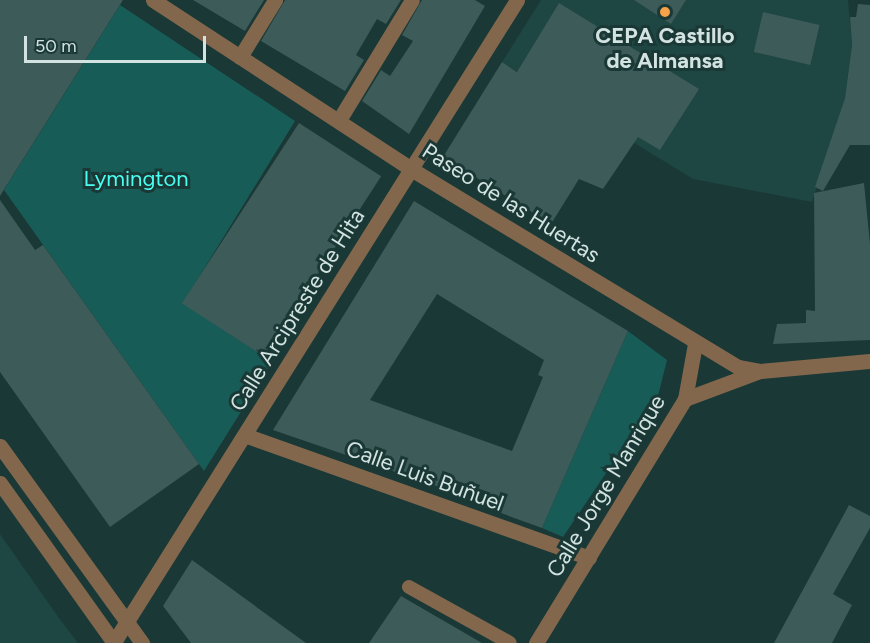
<!DOCTYPE html>
<meta charset="utf-8">
<style>
body{margin:0}
#map{position:relative;width:870px;height:643px;overflow:hidden;background:#1a3835;font-family:Figtree,sans-serif}
div>[style]{position:absolute}
[style*='--x']{left:calc(var(--x)*1px);top:calc(var(--y)*1px);width:calc(var(--w)*1px);rotate:calc(var(--a)*1deg)}
.built>*{inset:0;background:#1e4643}
.green>*{inset:0;background:#185c57}
.building>*{inset:0;background:#3d5b58;transform-origin:0 0}
.lane>*{height:14px;margin:-7px;padding:0 7px;transform-origin:7px;border-radius:7px;background:#82674d}
.street>*{height:15px;margin:-7.5px;padding:0 7.5px;transform-origin:7.5px;border-radius:7.5px;background:#82674d}
.dots>*{width:16px;height:16px;translate:-50% -50%;box-sizing:border-box;border:3px solid #1a3835;border-radius:50%}
span{translate:-50% -50%;white-space:nowrap;text-align:center;line-height:1.15;-webkit-text-stroke:6px #1a3835;paint-order:stroke}
.poi-label{font-size:22px;color:#d2e3e1;font-weight:700}
.park-label{font-size:22px;color:#49fef1}
.street-label{font-size:22px;color:#d2e3e1}
.scale{position:absolute;left:24px;top:36px;width:182px;height:27px;box-sizing:border-box;border:3px solid #d2e3e1;border-top:0;padding-left:8px;font-size:18px;line-height:21px;white-space:nowrap;color:#d2e3e1;-webkit-text-stroke:4px #1a3835;paint-order:stroke}
</style>
<div id="map">
<div class="built">
<div style="clip-path:polygon(541px 0,848px 0,852px 45px,845px 98px,812px 202px,693px 179px,502px 62px)"></div>
<div style="clip-path:polygon(0 534px,59px 618px,78px 643px,0 643px)"></div>
</div>
<div class="green">
<div style="clip-path:polygon(120px 5px,295px 121px,183px 303px,272px 362px,204px 471px,4px 190px)"></div>
<div style="clip-path:polygon(628px 331px,667px 360px,658px 396px,563px 537px,542px 528px)"></div>
</div>
<div class="building">
<div style="clip-path:polygon(0 0,123px 0,0 196px)"></div>
<div style="clip-path:polygon(193px 0,264px 0,245px 31px)"></div>
<div style="clip-path:polygon(285px 0,401px 0,386px 24px,377px 19px,356px 55px,364px 60px,345px 91px,261px 41px)"></div>
<div style="clip-path:polygon(422px 0,475px 0,485px 6px,409px 134px,362px 101px,381px 70px,390px 76px,413px 41px,402px 35px)"></div>
<div style="clip-path:polygon(634px 0,686px 0,671px 24px)"></div>
<div style="clip-path:polygon(559px 3px,699px 89px,660px 150px,638px 137px,603px 189px,579px 179px,551px 224px,443px 157px,502px 62px,517px 72px)"></div>
<div style="clip-path:polygon(858px 4px,870px 5px,870px 145px,850px 145px,823px 191px,815px 187px,845px 98px,852px 45px,850px 17px,856px 17px)"></div>
<div style="left:763px;top:12px;width:58px;height:41px;rotate:13deg"></div>
<div style="left:299px;top:123px;width:98px;height:215px;rotate:33deg"></div>
<div style="clip-path:polygon(864px 183px,870px 244px,870px 340px,773px 344px,777px 324px,806px 323px,806px 310px,815px 311px,814px 193px)"></div>
<div style="clip-path:polygon(0 200px,35px 250px,43px 245px,199px 464px,110px 527px,0 372px)"></div>
<div style="clip-path:polygon(evenodd,414px 201px,628px 331px,542px 528px,487px 508px,489px 504px,273px 430px,414px 201px,437px 294px,544px 360px,538px 375px,543px 377px,512px 451px,370px 400px,437px 294px)"></div>
<div style="clip-path:polygon(849px 505px,870px 516px,870px 528px,833px 594px,852px 605px,832px 643px,774px 643px)"></div>
<div style="clip-path:polygon(192px 560px,306px 643px,191px 643px,163px 606px)"></div>
<div style="clip-path:polygon(401px 596px,482px 643px,369px 643px)"></div>
</div>
<div class="lane">
<div style="--x:409;--y:587;--w:115;--a:29"></div>
</div>
<div class="street">
<div style="--x:153;--y:0;--w:308;--a:33.2"></div>
<div style="--x:411;--y:169;--w:382;--a:31.2"></div>
<div style="--x:738;--y:367;--w:22;--a:10"></div>
<div style="--x:760;--y:371;--w:110;--a:-5.2"></div>
<div style="--x:240;--y:57;--w:67;--a:-58.4"></div>
<div style="--x:339;--y:120;--w:140;--a:-58.7"></div>
<div style="--x:685;--y:399;--w:80;--a:-20.5"></div>
<div style="--x:247;--y:436;--w:363;--a:19.6"></div>
<div style="--x:0;--y:446;--w:243;--a:54.2"></div>
<div style="--x:0;--y:483;--w:196;--a:54.5"></div>
<div style="--x:114;--y:642;--w:758;--a:-57.88"></div>
<div style="--x:536;--y:643;--w:286;--a:-58.6"></div>
<div style="--x:685;--y:399;--w:56;--a:-79.7"></div>
</div>
<div class="dots">
<div style="left:665px;top:12px;background:#f7a248"></div>
</div>
<div class="poi-label">
<span style="left:665px;top:48px">CEPA Castillo<br>de Almansa</span>
</div>
<div class="park-label">
<span style="left:136px;top:179px">Lymington</span>
</div>
<div class="street-label">
<span style="left:511px;top:203px;rotate:32deg">Paseo de las Huertas</span>
<span style="left:297px;top:310px;rotate:-58deg">Calle Arcipreste de Hita</span>
<span style="left:425px;top:476px;rotate:20deg">Calle Luis Buñuel</span>
<span style="left:606px;top:486px;rotate:-59deg">Calle Jorge Manrique</span>
</div>
<div class="scale">50 m</div>
</div>
